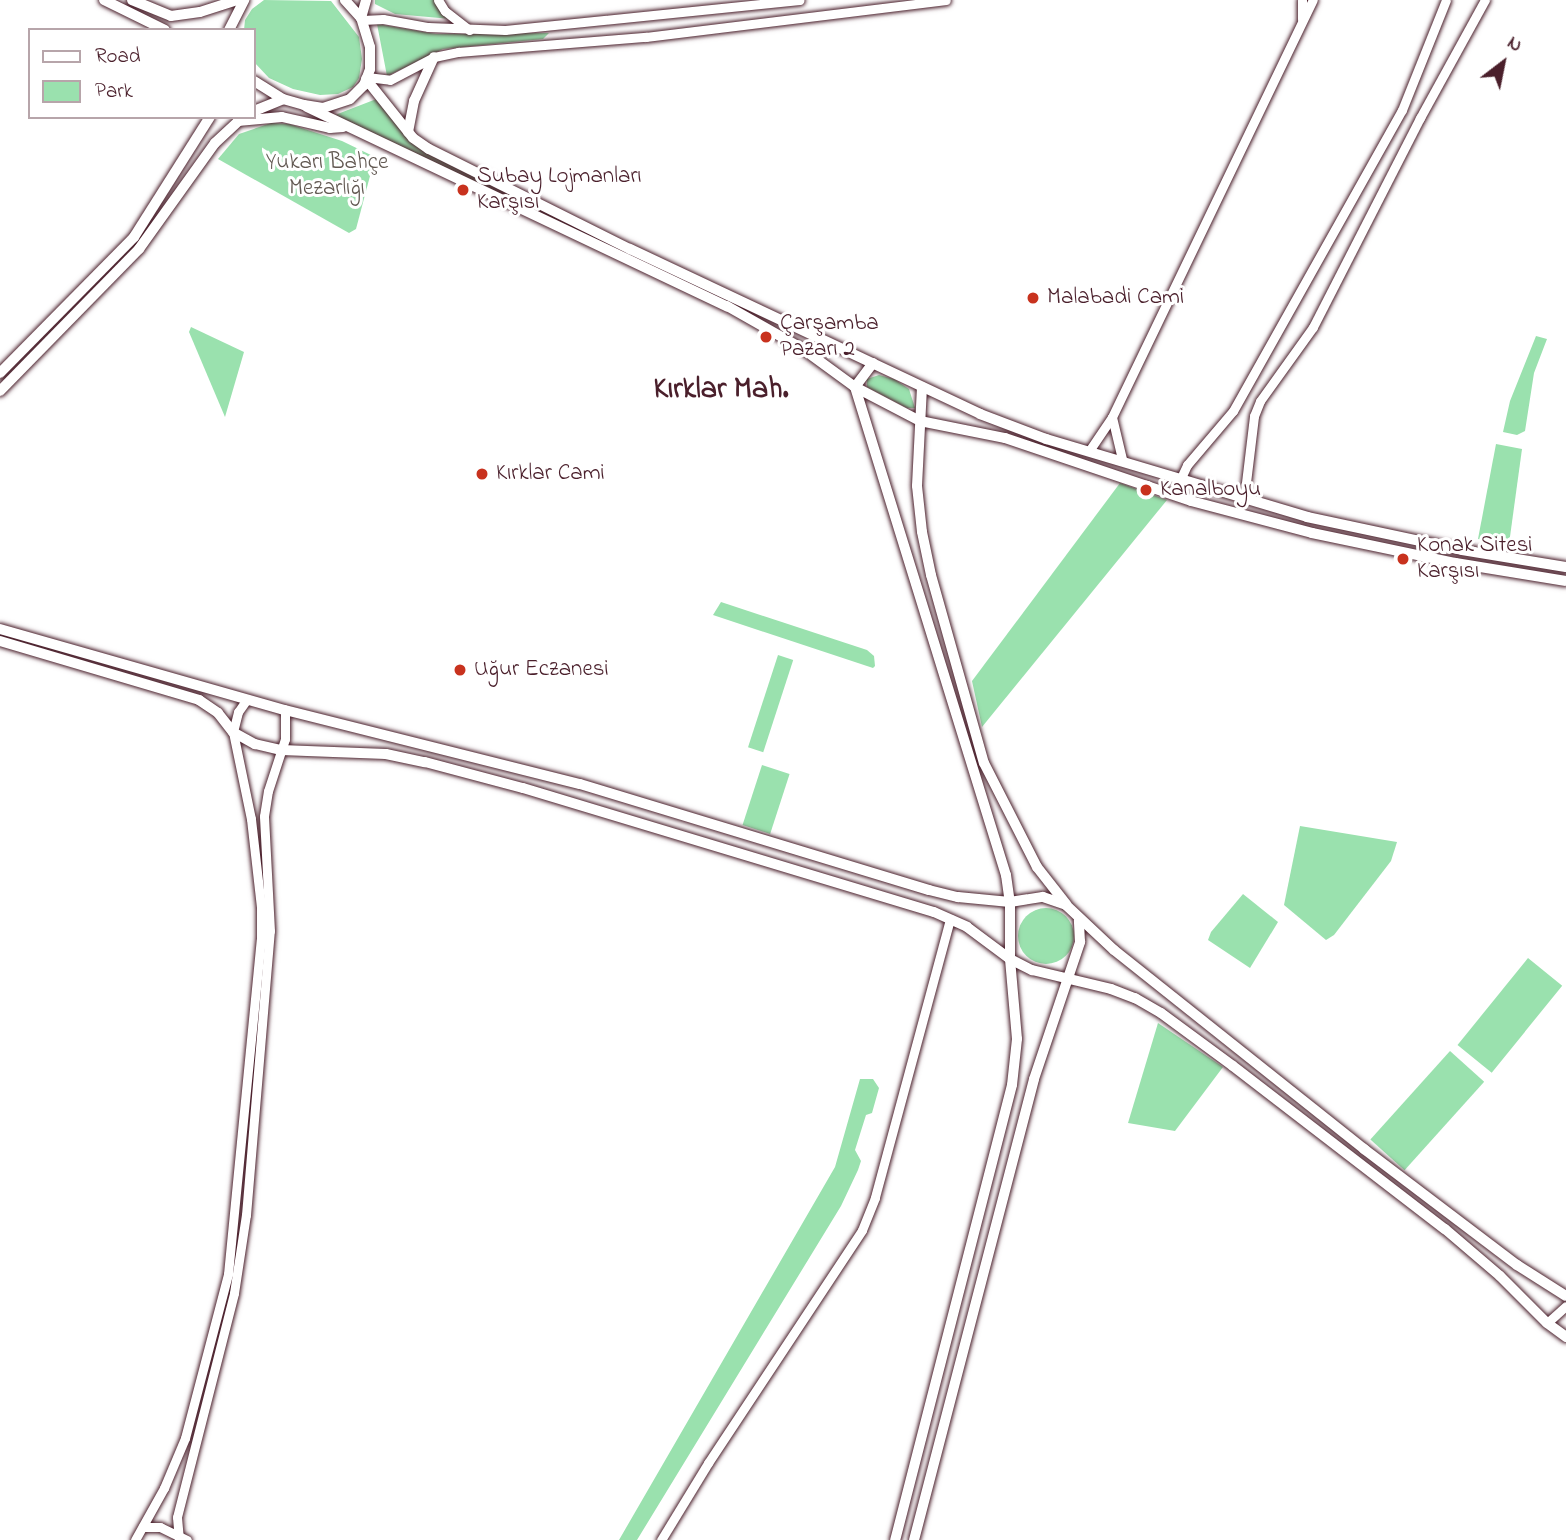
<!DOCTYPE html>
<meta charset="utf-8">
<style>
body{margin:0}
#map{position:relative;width:1566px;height:1540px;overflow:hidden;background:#fff;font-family:"Indie Flower",sans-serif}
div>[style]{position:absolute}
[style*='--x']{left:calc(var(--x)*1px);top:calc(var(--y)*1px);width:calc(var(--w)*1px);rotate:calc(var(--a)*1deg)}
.green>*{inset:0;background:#9ae1ae;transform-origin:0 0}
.round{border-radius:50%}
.roads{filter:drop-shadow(0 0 2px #4a1f2b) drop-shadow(0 0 2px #4a1f2b)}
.tertiary>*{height:9px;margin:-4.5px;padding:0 4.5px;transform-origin:4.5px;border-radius:4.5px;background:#fff}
.secondary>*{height:10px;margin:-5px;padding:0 5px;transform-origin:5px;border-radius:5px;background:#fff}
.primary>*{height:10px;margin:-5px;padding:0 5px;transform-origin:5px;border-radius:5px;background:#fff}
.dots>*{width:19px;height:19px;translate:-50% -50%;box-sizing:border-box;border:4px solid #fff;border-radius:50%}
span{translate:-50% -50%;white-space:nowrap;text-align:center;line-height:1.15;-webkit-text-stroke:6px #fff;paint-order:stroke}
.park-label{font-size:23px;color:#625952}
.poi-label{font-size:23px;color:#4a1f2b}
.left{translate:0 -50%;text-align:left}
.district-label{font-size:30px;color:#4a1f2b;font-weight:700}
.legend{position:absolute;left:28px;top:28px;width:228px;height:91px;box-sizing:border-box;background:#fff;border:2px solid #b7a5aa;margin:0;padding:9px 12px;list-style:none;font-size:21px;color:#4a1f2b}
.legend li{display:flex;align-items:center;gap:14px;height:35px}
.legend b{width:35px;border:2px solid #b7a5aa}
.north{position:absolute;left:1468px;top:28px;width:70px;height:70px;-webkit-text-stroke:5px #fff;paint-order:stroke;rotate:32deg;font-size:19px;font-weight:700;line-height:28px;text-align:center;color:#4a1f2b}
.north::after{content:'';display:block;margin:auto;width:24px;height:32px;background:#4a1f2b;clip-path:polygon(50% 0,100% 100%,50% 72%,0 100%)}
</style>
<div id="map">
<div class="green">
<div style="clip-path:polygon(264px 0,331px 1px,359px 37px,362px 59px,359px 78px,353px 87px,338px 94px,320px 95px,293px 89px,269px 78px,254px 62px,254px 30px,244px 30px,245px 20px,252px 9px)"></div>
<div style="clip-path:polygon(375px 0,436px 0,451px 19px,395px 14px,375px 4px)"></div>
<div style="clip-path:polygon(377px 24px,436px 34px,549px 33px,543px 39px,443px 49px,387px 76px)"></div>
<div style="clip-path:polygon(379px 98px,405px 134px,652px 261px,651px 265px,335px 115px)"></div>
<div style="clip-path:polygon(271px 123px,289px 124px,342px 141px,375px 157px,356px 229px,349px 233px,218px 159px,239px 134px)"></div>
<div style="clip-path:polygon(191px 327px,244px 352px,225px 417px,189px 332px)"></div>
<div style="clip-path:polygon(1536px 336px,1547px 339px,1534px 373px,1525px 431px,1517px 435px,1503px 432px,1510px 401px)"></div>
<div style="clip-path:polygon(879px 375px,894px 379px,909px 389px,915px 408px,907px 408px,867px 387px,867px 379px)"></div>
<div style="clip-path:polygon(1496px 444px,1522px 449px,1509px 544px,1478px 539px)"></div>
<div style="clip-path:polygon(1120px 483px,1167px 500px,982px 727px,972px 681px)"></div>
<div style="clip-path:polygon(721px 602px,867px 650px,874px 656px,875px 666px,873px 668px,713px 615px)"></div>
<div style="left:778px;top:655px;width:16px;height:97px;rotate:18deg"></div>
<div style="left:762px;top:765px;width:29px;height:63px;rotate:18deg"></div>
<div style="clip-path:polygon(1300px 826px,1397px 842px,1391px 861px,1334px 935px,1326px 940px,1284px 905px)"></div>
<div style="clip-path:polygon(1243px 894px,1278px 922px,1250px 968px,1208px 940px,1211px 932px)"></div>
<div class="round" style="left:1018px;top:908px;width:56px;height:56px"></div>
<div style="left:1528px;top:958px;width:44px;height:112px;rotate:39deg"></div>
<div style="clip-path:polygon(1158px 1023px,1223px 1067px,1175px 1131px,1128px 1123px)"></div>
<div style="left:1450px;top:1051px;width:46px;height:119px;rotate:42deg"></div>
<div style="clip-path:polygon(860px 1079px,873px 1079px,879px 1088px,872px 1113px,866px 1115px,855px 1150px,861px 1161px,858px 1170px,841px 1206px,637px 1540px,619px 1540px,835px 1167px)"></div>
</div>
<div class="roads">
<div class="tertiary">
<div style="--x:438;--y:0;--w:13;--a:58"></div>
<div style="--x:445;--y:11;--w:31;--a:38"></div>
<div style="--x:1302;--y:19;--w:19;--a:-90"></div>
<div style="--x:362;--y:20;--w:21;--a:-3"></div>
<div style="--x:383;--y:19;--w:46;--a:10.1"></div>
<div style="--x:428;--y:27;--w:77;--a:2.2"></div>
<div style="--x:505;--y:30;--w:296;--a:-5.8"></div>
<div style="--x:367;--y:77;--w:23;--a:7"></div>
<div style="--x:390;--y:80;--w:50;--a:-27.6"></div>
<div style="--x:434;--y:57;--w:25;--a:-12"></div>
<div style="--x:458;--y:52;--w:189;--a:-4.6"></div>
<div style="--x:646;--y:37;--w:302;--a:-7"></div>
<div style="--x:1112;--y:417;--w:43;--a:76.6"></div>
<div style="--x:1089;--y:451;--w:41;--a:-55.9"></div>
<div style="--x:1112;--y:417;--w:463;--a:-64.3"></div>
<div style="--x:1180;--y:480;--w:17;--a:-65"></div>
<div style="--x:1187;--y:465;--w:71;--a:-49.6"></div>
<div style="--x:1233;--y:411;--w:345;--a:-60.7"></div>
<div style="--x:1402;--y:110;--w:118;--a:-68.2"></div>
<div style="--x:1244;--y:499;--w:84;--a:-83.1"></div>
<div style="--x:1254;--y:416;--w:16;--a:-68"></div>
<div style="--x:1260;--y:401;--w:91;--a:-54.4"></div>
<div style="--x:1313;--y:327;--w:235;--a:-62.9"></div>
<div style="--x:1420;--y:118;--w:135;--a:-61.2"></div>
<div style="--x:1547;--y:1323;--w:25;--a:-42"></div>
<div style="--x:143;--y:1527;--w:17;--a:0"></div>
<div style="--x:160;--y:1527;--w:30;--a:26"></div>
<div style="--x:135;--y:1540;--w:60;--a:-60.9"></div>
<div style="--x:164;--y:1488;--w:54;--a:-67.2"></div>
<div style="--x:185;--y:1438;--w:170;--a:-75.3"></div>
<div style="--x:228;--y:1274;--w:336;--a:-84.4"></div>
<div style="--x:261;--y:940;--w:33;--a:-90"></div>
<div style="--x:261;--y:907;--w:89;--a:-96.5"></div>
<div style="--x:251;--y:819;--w:89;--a:-101.7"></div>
<div style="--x:233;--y:732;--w:21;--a:-76"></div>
<div style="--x:238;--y:712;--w:16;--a:-55"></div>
<div style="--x:179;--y:1540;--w:23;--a:-95"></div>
<div style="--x:177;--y:1517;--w:231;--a:-75.7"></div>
<div style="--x:234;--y:1293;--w:79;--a:-81.3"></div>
<div style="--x:246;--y:1215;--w:285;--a:-85.2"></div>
<div style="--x:270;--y:931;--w:115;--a:-93"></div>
<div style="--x:264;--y:816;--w:25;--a:-81"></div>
<div style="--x:268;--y:791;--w:55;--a:-71.9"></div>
<div style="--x:285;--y:739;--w:29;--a:-90"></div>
<div style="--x:661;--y:1540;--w:90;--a:-58.6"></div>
<div style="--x:708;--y:1463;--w:279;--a:-56.5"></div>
<div style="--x:862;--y:1230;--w:35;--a:-68"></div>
<div style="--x:875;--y:1197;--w:288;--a:-74.9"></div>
</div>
<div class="secondary">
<div style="--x:104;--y:0;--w:68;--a:26.2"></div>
<div style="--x:132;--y:0;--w:42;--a:22.3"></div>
<div style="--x:171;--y:16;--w:29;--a:-8"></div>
<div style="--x:200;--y:12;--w:40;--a:-18"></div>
<div style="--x:366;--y:79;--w:75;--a:51.5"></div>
<div style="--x:413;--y:138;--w:19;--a:35"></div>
<div style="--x:429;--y:149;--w:225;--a:26.5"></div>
<div style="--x:630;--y:249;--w:387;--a:25.2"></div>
<div style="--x:980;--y:414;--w:71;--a:20.7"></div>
<div style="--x:1046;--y:439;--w:272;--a:16.6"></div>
<div style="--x:1307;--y:517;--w:158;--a:12"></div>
<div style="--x:1462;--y:550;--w:105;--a:9.3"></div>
<div style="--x:307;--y:107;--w:465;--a:25.4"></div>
<div style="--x:727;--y:306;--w:87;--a:29.5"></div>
<div style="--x:803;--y:349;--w:64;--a:36.2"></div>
<div style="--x:855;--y:387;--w:73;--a:27.6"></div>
<div style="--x:920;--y:421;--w:87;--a:11.3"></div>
<div style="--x:1005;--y:438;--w:196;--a:18.7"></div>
<div style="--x:1191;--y:501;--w:125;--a:14.8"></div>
<div style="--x:1312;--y:533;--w:147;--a:11.8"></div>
<div style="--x:1456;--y:563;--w:111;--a:9.3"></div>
<div style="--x:238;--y:121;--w:44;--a:-5.2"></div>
<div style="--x:282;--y:117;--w:49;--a:12.9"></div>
<div style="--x:330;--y:128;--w:13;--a:-4"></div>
<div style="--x:408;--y:132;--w:32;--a:-79"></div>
<div style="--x:414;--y:101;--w:48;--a:-65.6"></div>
<div style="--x:873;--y:363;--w:30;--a:127"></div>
<div style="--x:855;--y:387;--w:511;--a:72.81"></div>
<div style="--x:1006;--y:875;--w:27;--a:82"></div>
<div style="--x:1010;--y:902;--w:57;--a:90"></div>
<div style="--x:1010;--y:959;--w:80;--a:85"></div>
<div style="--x:1017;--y:1039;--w:46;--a:96.2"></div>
<div style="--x:1012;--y:1085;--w:470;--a:104.4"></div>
<div style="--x:922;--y:387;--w:99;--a:92.9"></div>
<div style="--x:917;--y:486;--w:46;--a:83.8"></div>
<div style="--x:922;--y:532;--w:44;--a:78.2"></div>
<div style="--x:931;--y:575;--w:195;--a:74.3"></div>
<div style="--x:984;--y:763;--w:117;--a:63"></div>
<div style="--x:1037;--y:867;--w:47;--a:51.9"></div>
<div style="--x:0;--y:629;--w:296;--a:15.9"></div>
<div style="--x:285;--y:710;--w:304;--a:14.1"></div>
<div style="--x:580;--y:784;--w:365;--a:16.9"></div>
<div style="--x:929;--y:890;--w:30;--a:14"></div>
<div style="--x:958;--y:897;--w:52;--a:5.5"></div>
<div style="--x:1010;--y:902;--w:33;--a:-9"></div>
<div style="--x:1043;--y:897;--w:24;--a:19"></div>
<div style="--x:1066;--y:905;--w:66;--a:43.2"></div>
<div style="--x:1114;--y:950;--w:320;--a:38.5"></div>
<div style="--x:1364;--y:1149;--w:192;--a:37.2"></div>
<div style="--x:1517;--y:1265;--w:58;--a:32.3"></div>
<div style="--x:0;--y:641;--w:208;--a:16.5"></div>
<div style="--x:199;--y:700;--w:23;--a:34"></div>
<div style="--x:218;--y:713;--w:24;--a:52"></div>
<div style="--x:233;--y:732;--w:25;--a:29"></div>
<div style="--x:255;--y:744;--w:27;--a:13"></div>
<div style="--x:281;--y:750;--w:105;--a:2.2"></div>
<div style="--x:386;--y:754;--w:40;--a:12"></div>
<div style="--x:425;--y:762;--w:101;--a:14.9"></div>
<div style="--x:523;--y:788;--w:429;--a:16.8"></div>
<div style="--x:934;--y:912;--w:36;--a:24"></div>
<div style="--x:967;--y:927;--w:54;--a:36.7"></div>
<div style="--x:1010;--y:959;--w:25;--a:27"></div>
<div style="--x:1032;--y:970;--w:81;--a:13.5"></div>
<div style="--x:1111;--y:989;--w:26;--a:21"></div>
<div style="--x:1135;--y:998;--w:30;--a:30"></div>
<div style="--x:1161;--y:1013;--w:89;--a:36.4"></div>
<div style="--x:1233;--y:1066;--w:267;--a:37.6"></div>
<div style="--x:1445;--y:1229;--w:72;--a:40.5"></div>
<div style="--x:1500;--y:1276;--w:66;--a:45"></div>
<div style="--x:1547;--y:1323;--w:24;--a:36"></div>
<div style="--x:914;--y:1540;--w:476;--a:-75.4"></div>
<div style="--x:1034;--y:1079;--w:145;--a:-71.4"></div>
<div style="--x:1080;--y:942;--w:22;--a:-93"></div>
</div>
<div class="primary">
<div style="--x:361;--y:18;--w:19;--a:-74"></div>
<div style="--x:229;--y:30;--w:34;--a:-63"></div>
<div style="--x:254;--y:81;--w:34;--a:32"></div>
<div style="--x:283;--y:99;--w:22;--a:16"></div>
<div style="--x:304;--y:105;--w:19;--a:9"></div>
<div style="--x:323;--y:108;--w:28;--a:-18"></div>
<div style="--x:350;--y:99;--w:20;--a:-45"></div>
<div style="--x:364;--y:85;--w:17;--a:-69"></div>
<div style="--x:370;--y:69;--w:22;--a:-90"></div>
<div style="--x:370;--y:47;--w:30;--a:-107"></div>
<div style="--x:361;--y:18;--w:24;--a:-132"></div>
<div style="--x:254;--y:111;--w:31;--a:-22"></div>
<div style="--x:0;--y:373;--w:191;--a:-45.4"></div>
<div style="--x:134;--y:237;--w:142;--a:-57.7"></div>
<div style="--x:0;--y:391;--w:199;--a:-45.6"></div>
<div style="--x:139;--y:249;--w:130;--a:-54.4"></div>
<div style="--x:215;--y:143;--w:38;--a:-43"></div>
</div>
</div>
<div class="dots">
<div style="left:463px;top:190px;background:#c8321e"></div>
<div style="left:1033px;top:298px;background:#c8321e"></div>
<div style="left:766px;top:337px;background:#c8321e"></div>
<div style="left:482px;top:474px;background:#c8321e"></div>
<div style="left:1146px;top:490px;background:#c8321e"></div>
<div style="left:1403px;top:559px;background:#c8321e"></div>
<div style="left:460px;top:670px;background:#c8321e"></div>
</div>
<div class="park-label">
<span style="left:327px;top:176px">Yukarı Bahçe<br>Mezarlığı</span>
</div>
<div class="poi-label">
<span class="left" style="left:477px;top:190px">Subay Lojmanları<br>Karşısı</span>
<span class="left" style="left:1047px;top:298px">Malabadi Cami</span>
<span class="left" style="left:780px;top:337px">Çarşamba<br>Pazarı 2</span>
<span class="left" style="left:496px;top:474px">Kırklar Cami</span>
<span class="left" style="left:1160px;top:490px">Kanalboyu</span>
<span class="left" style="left:1417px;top:559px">Konak Sitesi<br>Karşısı</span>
<span class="left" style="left:474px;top:670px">Uğur Eczanesi</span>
</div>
<div class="district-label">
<span style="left:721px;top:390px">Kırklar Mah.</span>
</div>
<ul class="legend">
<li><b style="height:9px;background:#fff"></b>Road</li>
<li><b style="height:19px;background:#9ae1ae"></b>Park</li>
</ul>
<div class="north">N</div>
</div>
